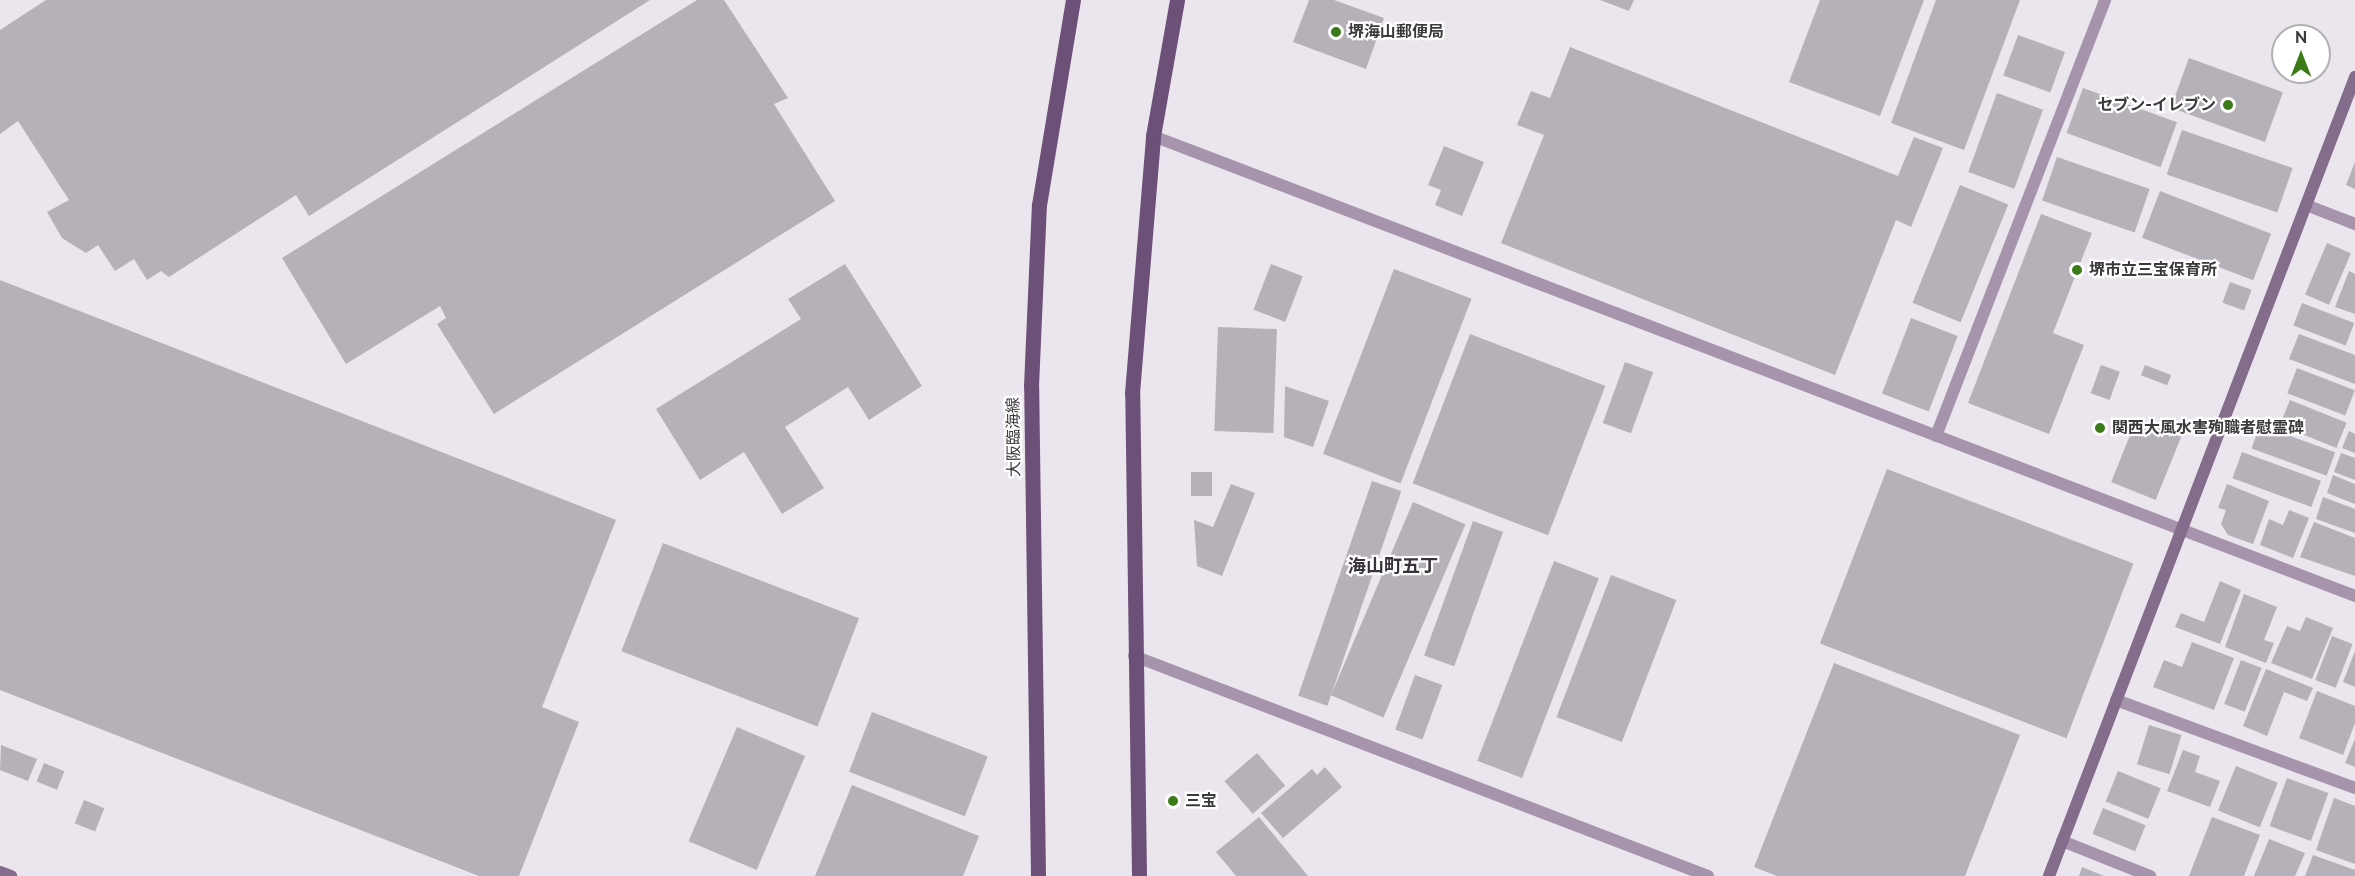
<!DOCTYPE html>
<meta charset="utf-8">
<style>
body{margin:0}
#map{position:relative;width:2355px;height:876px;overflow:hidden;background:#ebe5ee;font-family:Raleway,"Noto Sans JP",sans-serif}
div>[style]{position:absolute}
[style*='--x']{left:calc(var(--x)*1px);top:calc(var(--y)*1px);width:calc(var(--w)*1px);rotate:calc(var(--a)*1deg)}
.building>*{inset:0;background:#b6b0b9;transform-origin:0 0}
.lane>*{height:12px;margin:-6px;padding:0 6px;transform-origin:6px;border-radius:6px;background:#a594ab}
.street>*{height:12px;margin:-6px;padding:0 6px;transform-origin:6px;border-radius:6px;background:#a594ab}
.secondary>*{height:12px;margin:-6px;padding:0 6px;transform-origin:6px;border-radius:6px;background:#846c8c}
.primary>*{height:15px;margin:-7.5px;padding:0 7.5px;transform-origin:7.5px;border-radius:7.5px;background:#6c5077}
.dots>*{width:16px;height:16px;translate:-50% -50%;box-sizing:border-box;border:3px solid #fff;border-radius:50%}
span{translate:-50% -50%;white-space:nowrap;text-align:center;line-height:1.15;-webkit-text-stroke:4.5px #fff;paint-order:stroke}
.poi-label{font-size:16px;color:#3d3a3e;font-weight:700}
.left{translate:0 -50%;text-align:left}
.right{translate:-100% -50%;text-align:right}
.street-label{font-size:16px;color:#3d3a3e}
.neighbourhood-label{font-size:18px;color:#38323a;font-weight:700}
.north{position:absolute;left:2271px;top:24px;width:60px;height:60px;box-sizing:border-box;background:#fff;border:2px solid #b1b0b2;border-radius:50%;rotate:0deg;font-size:16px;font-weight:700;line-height:24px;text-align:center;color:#3d3a3e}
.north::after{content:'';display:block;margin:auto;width:21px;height:27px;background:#3b7a18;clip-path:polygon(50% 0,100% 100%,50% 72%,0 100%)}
</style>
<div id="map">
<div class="building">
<div style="clip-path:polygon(46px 0,650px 0,309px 216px,296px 195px,169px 277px,161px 271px,147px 280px,134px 259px,115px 271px,98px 245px,86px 253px,62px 238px,47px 212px,69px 200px,18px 121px,0 134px,0 30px)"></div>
<div style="clip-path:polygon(697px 0,724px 0,788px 98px,774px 104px,835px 201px,494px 414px,437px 324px,446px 318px,440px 306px,346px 364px,282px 258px)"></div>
<div style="clip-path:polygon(1309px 0,1334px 0,1384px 18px,1366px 69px,1293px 42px)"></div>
<div style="clip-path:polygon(1600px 0,1634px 0,1629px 11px)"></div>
<div style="clip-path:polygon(1820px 0,1924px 0,1880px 116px,1789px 82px)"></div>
<div style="clip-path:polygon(1936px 0,2020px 0,1964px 150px,1891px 123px)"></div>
<div style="left:2018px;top:35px;width:50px;height:43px;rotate:20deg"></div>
<div style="clip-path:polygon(1570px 47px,1898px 176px,1914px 137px,1943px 148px,1911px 227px,1896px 220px,1835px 375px,1501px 243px,1544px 135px,1517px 125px,1531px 91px,1550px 98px)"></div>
<div style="left:2189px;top:58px;width:100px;height:53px;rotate:20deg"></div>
<div style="left:2083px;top:88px;width:100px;height:48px;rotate:20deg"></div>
<div style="left:1997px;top:93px;width:49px;height:84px;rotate:20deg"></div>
<div style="left:2182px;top:130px;width:117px;height:47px;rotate:19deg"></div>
<div style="clip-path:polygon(1444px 146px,1484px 162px,1462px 216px,1435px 205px,1441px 190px,1428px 185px)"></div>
<div style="left:2057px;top:157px;width:98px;height:46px;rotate:19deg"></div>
<div style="clip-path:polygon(2355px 162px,2355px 189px,2346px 185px)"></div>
<div style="left:1960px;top:185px;width:52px;height:127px;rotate:22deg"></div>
<div style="left:2160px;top:191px;width:119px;height:50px;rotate:21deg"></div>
<div style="clip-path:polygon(2041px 214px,2092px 233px,2053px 333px,2084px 345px,2049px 434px,1968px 403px)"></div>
<div style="left:2327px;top:243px;width:26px;height:56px;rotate:23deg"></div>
<div style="clip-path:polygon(845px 264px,922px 386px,869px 420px,848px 387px,785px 427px,824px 488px,782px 514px,744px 452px,700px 480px,656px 409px,801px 319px,788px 299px)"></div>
<div style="left:1271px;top:264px;width:34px;height:49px;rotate:21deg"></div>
<div style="left:1394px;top:269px;width:83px;height:198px;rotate:21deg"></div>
<div style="clip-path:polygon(2349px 271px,2355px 274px,2355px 314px,2335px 307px)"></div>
<div style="clip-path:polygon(0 280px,616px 520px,542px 707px,579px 722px,519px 876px,479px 876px,0 690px)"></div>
<div style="left:2230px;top:282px;width:23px;height:22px;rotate:20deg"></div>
<div style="left:2302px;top:303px;width:56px;height:24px;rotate:21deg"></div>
<div style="left:1911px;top:318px;width:50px;height:81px;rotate:21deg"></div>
<div style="left:1218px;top:327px;width:59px;height:104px;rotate:2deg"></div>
<div style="left:1470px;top:334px;width:145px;height:160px;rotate:21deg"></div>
<div style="clip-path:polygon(2299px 334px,2355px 355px,2355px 384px,2289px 359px)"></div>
<div style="left:1625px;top:362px;width:30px;height:65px;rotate:20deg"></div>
<div style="left:2101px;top:365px;width:20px;height:30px;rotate:20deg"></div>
<div style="left:2145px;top:365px;width:28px;height:11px;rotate:21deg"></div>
<div style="left:2297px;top:368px;width:62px;height:27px;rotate:21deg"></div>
<div style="clip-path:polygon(1285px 386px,1329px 401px,1313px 447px,1284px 437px)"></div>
<div style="left:2290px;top:400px;width:61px;height:27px;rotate:22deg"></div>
<div style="left:2137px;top:418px;width:48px;height:69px;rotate:22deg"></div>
<div style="left:2260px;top:425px;width:80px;height:25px;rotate:20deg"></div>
<div style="clip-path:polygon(2349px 431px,2355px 434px,2355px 453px,2342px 448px)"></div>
<div style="left:2242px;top:452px;width:84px;height:28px;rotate:20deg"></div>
<div style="clip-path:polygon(2341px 453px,2355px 458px,2355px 480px,2334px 472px)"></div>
<div style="left:1887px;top:469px;width:264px;height:187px;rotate:21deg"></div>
<div style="left:1191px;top:472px;width:21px;height:24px"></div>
<div style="clip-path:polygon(2333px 475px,2355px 484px,2355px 504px,2327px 493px)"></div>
<div style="left:1372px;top:481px;width:31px;height:227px;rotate:19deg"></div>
<div style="clip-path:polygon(1231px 484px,1255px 493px,1222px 576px,1197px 566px,1194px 520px,1213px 527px)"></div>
<div style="clip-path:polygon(2227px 484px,2269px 501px,2253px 544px,2228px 535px,2221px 524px,2226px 510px,2218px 508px)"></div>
<div style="clip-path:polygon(2323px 497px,2355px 509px,2355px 533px,2316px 519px)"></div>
<div style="left:1413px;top:502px;width:57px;height:210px;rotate:23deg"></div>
<div style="clip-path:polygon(2289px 510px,2309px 518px,2293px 558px,2260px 545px,2269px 519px,2283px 525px)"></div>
<div style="left:1473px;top:521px;width:32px;height:143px;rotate:20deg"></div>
<div style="clip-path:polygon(2314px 522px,2355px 538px,2355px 576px,2300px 557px)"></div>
<div style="left:663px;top:543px;width:210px;height:116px;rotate:21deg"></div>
<div style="left:1554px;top:561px;width:48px;height:214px;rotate:21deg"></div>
<div style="left:1611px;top:575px;width:70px;height:152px;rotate:21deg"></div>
<div style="clip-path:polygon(2220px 581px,2241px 590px,2220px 644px,2175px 627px,2181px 613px,2204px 622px)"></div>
<div style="clip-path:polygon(2244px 594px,2277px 607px,2264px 640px,2274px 643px,2266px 663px,2225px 647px)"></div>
<div style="clip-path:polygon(2306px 617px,2333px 628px,2312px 679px,2271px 663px,2287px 626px,2300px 631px)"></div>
<div style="left:2332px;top:636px;width:22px;height:47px;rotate:21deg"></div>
<div style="clip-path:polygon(2192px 642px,2234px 658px,2214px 710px,2153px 687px,2164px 660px,2182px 667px)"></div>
<div style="clip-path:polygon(2355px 651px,2355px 687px,2343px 682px)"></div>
<div style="left:2241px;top:660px;width:22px;height:47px;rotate:21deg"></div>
<div style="clip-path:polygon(1834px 663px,2020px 735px,1965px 876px,1777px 876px,1754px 867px)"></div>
<div style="clip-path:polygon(2266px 669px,2313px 688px,2307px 701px,2284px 692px,2267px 736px,2243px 726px)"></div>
<div style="left:1415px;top:675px;width:29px;height:58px;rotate:20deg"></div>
<div style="clip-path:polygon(2317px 691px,2355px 706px,2355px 723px,2343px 755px,2299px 738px)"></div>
<div style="left:872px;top:712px;width:124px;height:64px;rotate:21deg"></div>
<div style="left:2149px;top:725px;width:34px;height:41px;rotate:17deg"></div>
<div style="left:737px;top:727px;width:74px;height:124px;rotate:23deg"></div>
<div style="clip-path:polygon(2355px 739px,2355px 767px,2345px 763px)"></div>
<div style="clip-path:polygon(1px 745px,37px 759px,28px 781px,0 770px)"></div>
<div style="clip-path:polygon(2183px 750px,2200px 756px,2195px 772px,2220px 781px,2210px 807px,2167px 791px)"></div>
<div style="left:1257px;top:753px;width:43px;height:43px;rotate:49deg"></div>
<div style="left:44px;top:763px;width:22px;height:20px;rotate:22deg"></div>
<div style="left:2236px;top:766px;width:45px;height:48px;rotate:22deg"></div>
<div style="clip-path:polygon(1325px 767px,1342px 787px,1283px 838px,1261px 813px,1312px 769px,1317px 775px)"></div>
<div style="left:2118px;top:771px;width:46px;height:33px;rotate:22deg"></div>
<div style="left:2287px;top:778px;width:44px;height:51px;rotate:20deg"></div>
<div style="clip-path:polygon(852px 785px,979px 836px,963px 876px,815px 876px)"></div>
<div style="clip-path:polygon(2334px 798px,2355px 806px,2355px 864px,2316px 850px)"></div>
<div style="left:84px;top:800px;width:22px;height:25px;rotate:22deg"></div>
<div style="left:2103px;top:808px;width:46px;height:28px;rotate:22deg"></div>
<div style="clip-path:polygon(1259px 817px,1308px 876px,1236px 876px,1216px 852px)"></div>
<div style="clip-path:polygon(2212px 817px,2260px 835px,2244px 876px,2189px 876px)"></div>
<div style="clip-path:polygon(2269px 839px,2305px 853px,2295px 876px,2254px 876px)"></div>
<div style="clip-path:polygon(2313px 855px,2355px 870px,2355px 876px,2305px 876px)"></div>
<div style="clip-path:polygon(2082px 867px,2104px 876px,2079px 876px)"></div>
</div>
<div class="lane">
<div style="--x:1936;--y:436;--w:468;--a:-68.8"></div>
</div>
<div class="street">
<div style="--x:1153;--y:136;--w:1287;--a:20.94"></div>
<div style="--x:2306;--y:205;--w:53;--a:21.2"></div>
<div style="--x:1134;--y:656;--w:615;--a:20.97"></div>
<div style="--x:2116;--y:700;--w:255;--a:20.2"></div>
<div style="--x:2062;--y:841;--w:95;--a:21.7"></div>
</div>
<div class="secondary">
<div style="--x:0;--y:872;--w:12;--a:20"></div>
<div style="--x:2049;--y:876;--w:856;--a:-69.04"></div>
</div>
<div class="primary">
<div style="--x:1038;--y:876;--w:490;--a:-90.8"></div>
<div style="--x:1031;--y:386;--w:181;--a:-87.5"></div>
<div style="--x:1039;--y:205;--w:208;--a:-80.6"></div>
<div style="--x:1139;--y:876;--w:483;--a:-90.8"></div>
<div style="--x:1132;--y:393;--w:258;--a:-85.3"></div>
<div style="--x:1153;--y:136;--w:138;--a:-80"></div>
</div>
<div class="dots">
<div style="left:1336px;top:32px;background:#3b7a18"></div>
<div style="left:2228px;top:105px;background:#3b7a18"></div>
<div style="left:2077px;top:270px;background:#3b7a18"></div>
<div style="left:2100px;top:428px;background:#3b7a18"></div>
<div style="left:1173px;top:801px;background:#3b7a18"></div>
</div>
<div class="poi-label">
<span class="left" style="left:1348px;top:32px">堺海山郵便局</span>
<span class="right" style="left:2216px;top:105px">セブン-イレブン</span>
<span class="left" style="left:2089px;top:270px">堺市立三宝保育所</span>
<span class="left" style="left:2112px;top:428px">関西大風水害殉職者慰霊碑</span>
<span class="left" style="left:1185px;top:801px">三宝</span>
</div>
<div class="street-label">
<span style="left:1014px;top:437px;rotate:-91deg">大阪臨海線</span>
</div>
<div class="neighbourhood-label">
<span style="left:1393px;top:566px">海山町五丁</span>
</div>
<div class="north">N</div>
</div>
